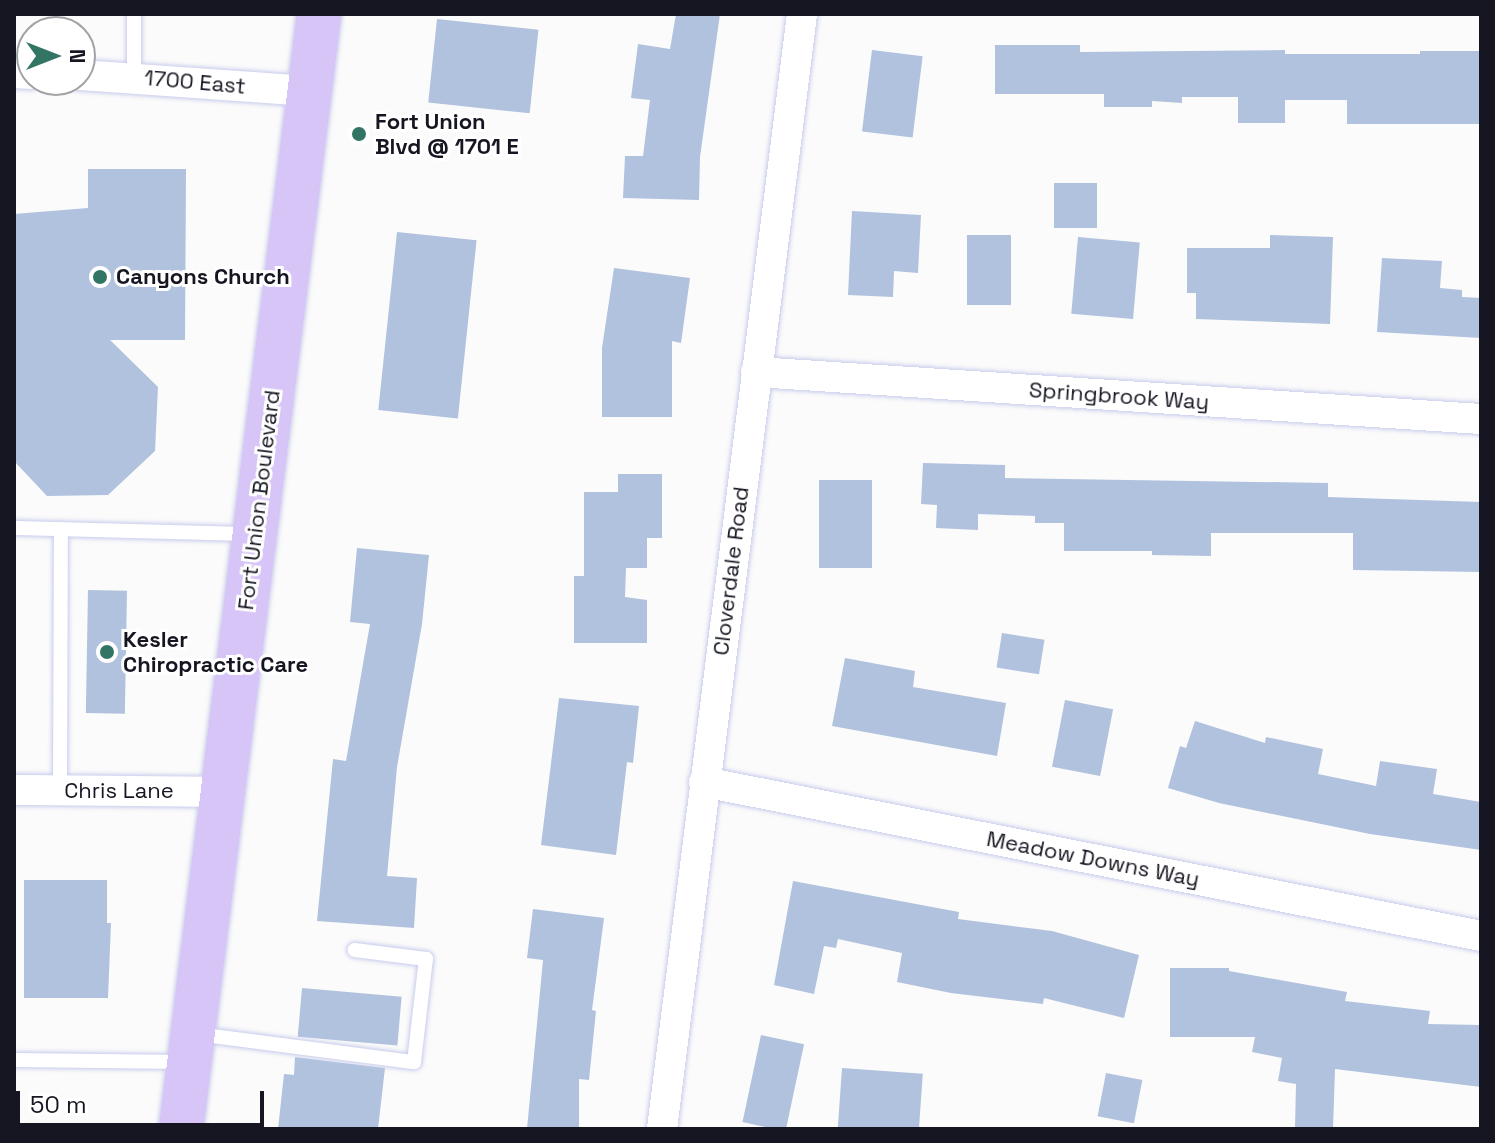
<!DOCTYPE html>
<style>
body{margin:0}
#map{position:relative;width:1495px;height:1143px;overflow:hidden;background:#fbfbfb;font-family:"Space Grotesk",sans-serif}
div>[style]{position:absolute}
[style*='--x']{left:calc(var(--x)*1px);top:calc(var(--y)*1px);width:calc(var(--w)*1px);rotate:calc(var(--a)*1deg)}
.building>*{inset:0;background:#b0c2de;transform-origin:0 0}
.roads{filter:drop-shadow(0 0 2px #c8ccec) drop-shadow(0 0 2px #c8ccec)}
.service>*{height:14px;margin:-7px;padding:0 7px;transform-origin:7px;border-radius:7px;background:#fff}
.minor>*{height:30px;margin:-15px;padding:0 15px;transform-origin:15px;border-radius:15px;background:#fff}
.primary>*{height:44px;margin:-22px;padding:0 22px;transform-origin:22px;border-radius:22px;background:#d8c5f7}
.dots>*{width:22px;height:22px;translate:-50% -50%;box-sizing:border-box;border:4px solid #fff;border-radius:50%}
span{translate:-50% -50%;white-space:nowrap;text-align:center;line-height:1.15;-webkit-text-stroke:6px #fff;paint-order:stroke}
.street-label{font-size:22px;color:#151621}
.poi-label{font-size:22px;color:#151621;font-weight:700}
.left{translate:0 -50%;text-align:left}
.frame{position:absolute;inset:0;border:16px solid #151621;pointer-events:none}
.north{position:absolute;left:16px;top:16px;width:80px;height:80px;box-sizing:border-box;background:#fff;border:2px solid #a1a2a6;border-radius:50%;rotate:90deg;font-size:22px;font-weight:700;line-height:32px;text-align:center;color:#151621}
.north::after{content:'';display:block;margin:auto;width:28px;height:36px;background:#337564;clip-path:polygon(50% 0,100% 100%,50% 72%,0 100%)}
.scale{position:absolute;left:16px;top:1091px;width:248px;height:36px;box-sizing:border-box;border:4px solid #151621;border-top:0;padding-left:10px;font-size:24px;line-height:28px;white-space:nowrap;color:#151621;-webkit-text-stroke:6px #fff;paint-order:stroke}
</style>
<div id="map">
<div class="building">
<div style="clip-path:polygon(676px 14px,720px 14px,700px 157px,699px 200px,623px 198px,625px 156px,643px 156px,650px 100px,631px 98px,638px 44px,670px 49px)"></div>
<div style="left:437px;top:19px;width:102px;height:84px;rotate:6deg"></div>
<div style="clip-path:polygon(995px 45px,1080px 45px,1080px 52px,1285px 50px,1285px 54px,1420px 54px,1420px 51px,1481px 51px,1481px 124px,1347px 124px,1347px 100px,1285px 100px,1285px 123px,1238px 123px,1238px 97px,1182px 97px,1182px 103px,1152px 101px,1152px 107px,1104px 107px,1104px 94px,995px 94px)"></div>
<div style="left:872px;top:50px;width:51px;height:82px;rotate:7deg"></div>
<div style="clip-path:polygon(88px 169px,186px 169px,185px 340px,110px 340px,158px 387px,155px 451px,108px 495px,47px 496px,14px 461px,14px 214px,88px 208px)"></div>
<div style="left:1054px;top:183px;width:43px;height:45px"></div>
<div style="clip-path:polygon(852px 211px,921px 215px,918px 273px,894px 271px,893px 297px,848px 295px)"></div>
<div style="left:397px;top:232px;width:80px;height:179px;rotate:6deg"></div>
<div style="left:967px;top:235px;width:44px;height:70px"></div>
<div style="clip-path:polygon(1270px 235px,1333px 237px,1330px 324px,1196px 319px,1196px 293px,1187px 293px,1187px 248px,1270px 248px)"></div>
<div style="left:1078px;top:237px;width:62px;height:77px;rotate:5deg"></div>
<div style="clip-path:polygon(1382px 258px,1442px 261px,1440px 288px,1462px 290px,1462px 297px,1481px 298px,1481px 338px,1377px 332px)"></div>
<div style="clip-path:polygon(614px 268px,690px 278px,681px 343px,672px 341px,672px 417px,602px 417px,602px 348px)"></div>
<div style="clip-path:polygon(923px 463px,1005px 465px,1005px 478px,1328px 483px,1328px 497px,1481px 502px,1481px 572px,1353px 570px,1353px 533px,1211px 533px,1211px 556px,1152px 555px,1152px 551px,1064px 551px,1064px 523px,1035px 523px,1035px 516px,978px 514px,978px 530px,936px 528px,937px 505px,921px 504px)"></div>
<div style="clip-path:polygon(618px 474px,662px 474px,662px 538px,647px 538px,647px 568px,626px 568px,625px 597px,647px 600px,647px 643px,574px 643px,574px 576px,584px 576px,584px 492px,618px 492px)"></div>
<div style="left:819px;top:480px;width:53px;height:88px"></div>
<div style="clip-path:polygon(357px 548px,429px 555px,422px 624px,397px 767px,387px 876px,417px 878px,414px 928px,317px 921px,333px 759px,346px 761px,370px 624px,350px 622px)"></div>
<div style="left:88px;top:590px;width:39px;height:123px;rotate:1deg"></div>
<div style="left:1002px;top:633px;width:43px;height:35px;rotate:9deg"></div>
<div style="clip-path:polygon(845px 658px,915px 671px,913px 687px,1006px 703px,997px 756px,832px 726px)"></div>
<div style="clip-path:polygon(559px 698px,639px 706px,633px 763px,627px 762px,616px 855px,541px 845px)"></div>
<div style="left:1065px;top:700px;width:49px;height:68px;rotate:11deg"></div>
<div style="clip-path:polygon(1195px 721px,1265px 743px,1266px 737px,1323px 749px,1318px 774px,1376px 786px,1380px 761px,1437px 769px,1433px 794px,1481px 802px,1481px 850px,1370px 834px,1219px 803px,1168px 788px,1180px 746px,1186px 748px)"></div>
<div style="clip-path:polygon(24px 880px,107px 880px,107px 923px,111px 923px,108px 998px,24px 998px)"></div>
<div style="clip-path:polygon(793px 881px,959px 912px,958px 919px,1052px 931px,1139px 955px,1124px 1018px,1044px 998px,1043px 1004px,951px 993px,897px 982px,902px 953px,838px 939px,836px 948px,824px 946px,814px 994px,774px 985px)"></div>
<div style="clip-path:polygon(533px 909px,604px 918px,592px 1010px,596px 1011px,589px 1080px,579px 1079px,579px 1129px,527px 1129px,543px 960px,527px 958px)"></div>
<div style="clip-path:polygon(1170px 968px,1229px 968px,1229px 971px,1347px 992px,1345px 1001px,1430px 1011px,1428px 1024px,1481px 1025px,1481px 1087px,1335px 1069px,1333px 1129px,1295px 1129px,1296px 1084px,1278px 1081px,1282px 1058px,1252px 1052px,1255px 1037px,1170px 1037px)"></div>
<div style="left:302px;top:988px;width:100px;height:49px;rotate:5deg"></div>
<div style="left:761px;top:1035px;width:44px;height:89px;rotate:12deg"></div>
<div style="clip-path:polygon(295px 1057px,385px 1068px,378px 1129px,278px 1129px,284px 1074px,294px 1075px)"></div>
<div style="left:842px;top:1068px;width:81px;height:61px;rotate:4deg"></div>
<div style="left:1106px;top:1073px;width:37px;height:44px;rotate:11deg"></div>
</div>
<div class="roads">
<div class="service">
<div style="--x:134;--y:14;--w:63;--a:90"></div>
<div style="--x:14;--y:528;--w:236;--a:1.5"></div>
<div style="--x:60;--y:791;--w:262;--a:-89.8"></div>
<div style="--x:197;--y:1034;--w:219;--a:7.4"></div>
<div style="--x:414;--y:1062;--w:104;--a:-83.4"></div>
<div style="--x:426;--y:959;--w:72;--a:-172.8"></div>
<div style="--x:14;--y:1060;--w:171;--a:0.7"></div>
</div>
<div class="minor">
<div style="--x:14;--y:73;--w:18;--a:3"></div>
<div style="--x:80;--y:75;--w:230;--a:4"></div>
<div style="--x:756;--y:372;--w:727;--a:3.71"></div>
<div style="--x:704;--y:782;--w:792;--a:11.21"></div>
<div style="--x:14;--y:790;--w:209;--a:0.5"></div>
<div style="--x:662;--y:1129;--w:1124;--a:-82.84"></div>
</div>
<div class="primary">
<div style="--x:181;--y:1129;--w:1124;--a:-82.94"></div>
</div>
</div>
<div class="dots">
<div style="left:359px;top:134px;background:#337564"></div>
<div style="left:100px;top:277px;background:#337564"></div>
<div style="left:107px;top:652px;background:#337564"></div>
</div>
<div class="street-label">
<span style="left:195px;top:82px;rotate:5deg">1700 East</span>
<span style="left:1119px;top:396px;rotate:4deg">Springbrook Way</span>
<span style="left:259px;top:500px;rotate:-83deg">Fort Union Boulevard</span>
<span style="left:731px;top:571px;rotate:-83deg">Cloverdale Road</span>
<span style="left:119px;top:791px">Chris Lane</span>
<span style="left:1093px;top:859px;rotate:11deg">Meadow Downs Way</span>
</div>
<div class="poi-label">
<span class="left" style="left:375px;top:134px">Fort Union<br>Blvd @ 1701 E</span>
<span class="left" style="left:116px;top:277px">Canyons Church</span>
<span class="left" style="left:123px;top:652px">Kesler<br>Chiropractic Care</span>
</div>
<div class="frame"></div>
<div class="north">N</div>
<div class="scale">50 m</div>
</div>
